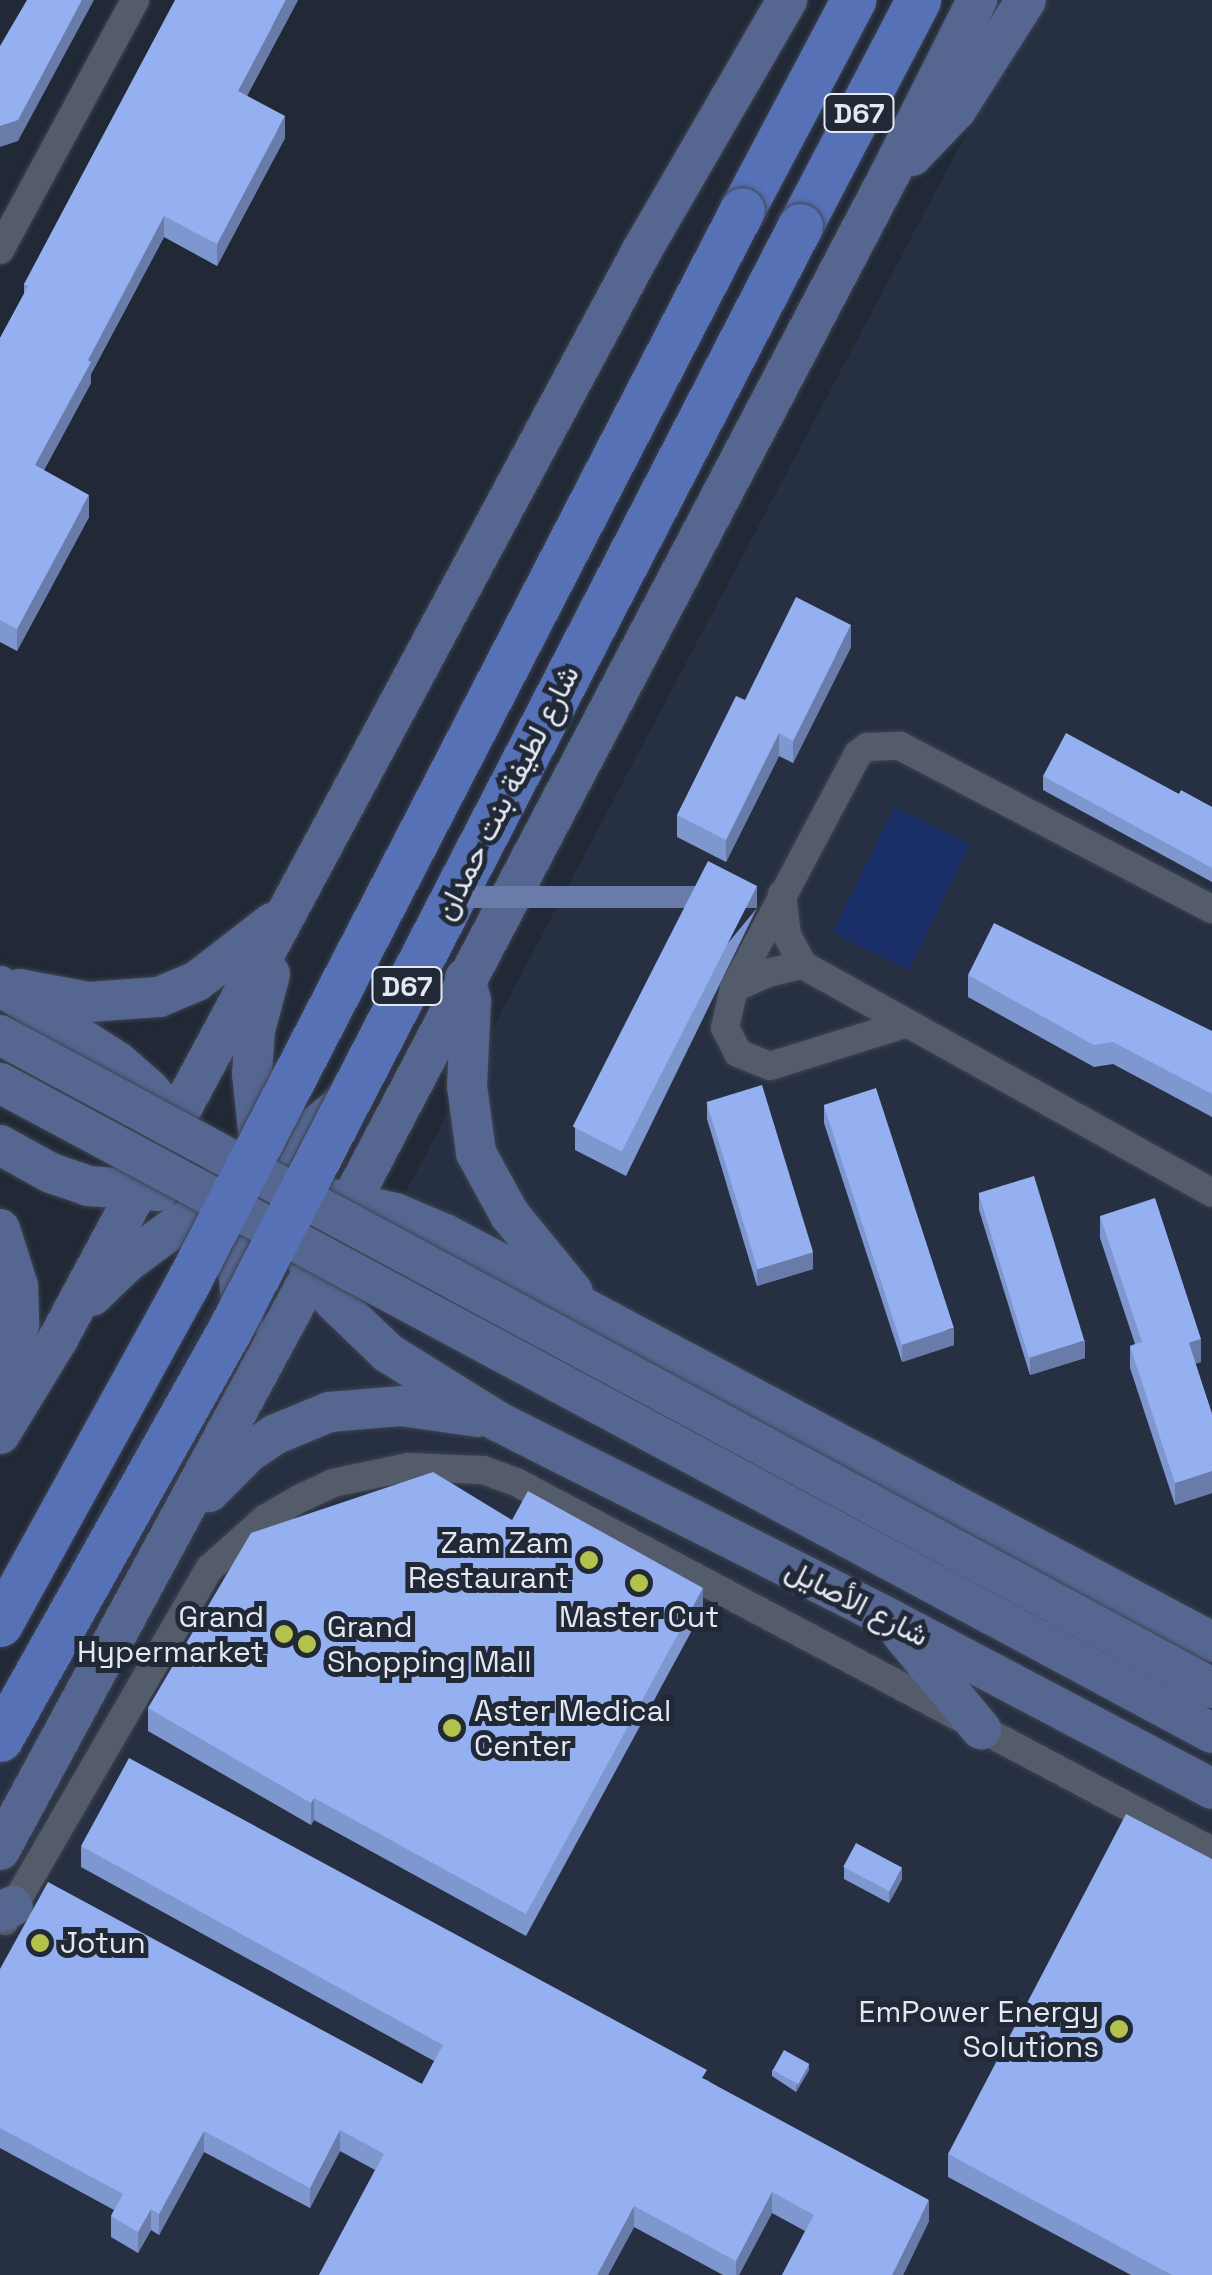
<!DOCTYPE html>
<meta charset="utf-8">
<style>
body{margin:0}
#map{position:relative;width:1212px;height:2275px;overflow:hidden;background:#212836;font-family:"Space Grotesk",Vazirmatn,sans-serif}
div>[style]{position:absolute}
[style*='--x']{left:calc(var(--x)*1px);top:calc(var(--y)*1px);width:calc(var(--w)*1px);rotate:calc(var(--a)*1deg)}
.built>*{inset:0;background:#272f43}
.green>*{inset:0;background:#1a2e67;transform-origin:0 0}
.roads{filter:drop-shadow(0 0 2px #3f4450) drop-shadow(0 0 2px #3f4450)}
.street>*{height:28px;margin:-14px;padding:0 14px;transform-origin:14px;border-radius:14px;background:#545c6c}
.secondary>*{height:40px;margin:-20px;padding:0 20px;transform-origin:20px;border-radius:20px;background:#556691}
.primary>*{height:45px;margin:-22.5px;padding:0 22.5px;transform-origin:22.5px;border-radius:22.5px;background:#5671b5}
.bridges{filter:drop-shadow(0 0 2px #3f4450) drop-shadow(0 0 2px #3f4450)}
.secondary-bridge>*{height:40px;margin:-20px;padding:0 20px;transform-origin:20px;border-radius:20px;background:#556691}
.primary-bridge>*{height:45px;margin:-22.5px;padding:0 22.5px;transform-origin:22.5px;border-radius:22.5px;background:#5671b5}
.wall>*{inset:0;background:#7f97cf}
.shaded-wall>*{inset:0;background:#687ba9;transform-origin:0 0}
.building>*{inset:0;background:#94b0f1;transform-origin:0 0}
.dots>*{width:28px;height:28px;translate:-50% -50%;box-sizing:border-box;border:5px solid #212836;border-radius:50%}
span{translate:-50% -50%;white-space:nowrap;text-align:center;line-height:1.15;-webkit-text-stroke:10px #212836;paint-order:stroke}
.shield-label span{padding:2px 8px;background:#212836;border:2px solid;border-radius:8px;-webkit-text-stroke-width:0}
.shield-label{font-size:28px;color:#e4e8f2;font-weight:700}
.street-label{font-size:30px;color:#e4e8f2}
.poi-label{font-size:30px;color:#e4e8f2}
.right{translate:-100% -50%;text-align:right}
.left{translate:0 -50%;text-align:left}
</style>
<div id="map">
<div class="built">
<div style="clip-path:polygon(1037px 0,1212px 0,1212px 2275px,0 2275px,0 1693px,257px 1216px,363px 1273px)"></div>
</div>
<div class="green">
<div style="left:894px;top:807px;width:85px;height:140px;rotate:26deg"></div>
</div>
<div class="roads">
<div class="street">
<div style="--x:0;--y:250;--w:284;--a:-61.6"></div>
<div style="--x:782;--y:894;--w:41;--a:83"></div>
<div style="--x:787;--y:935;--w:34;--a:62"></div>
<div style="--x:803;--y:965;--w:468;--a:29.1"></div>
<div style="--x:734;--y:988;--w:36;--a:-24"></div>
<div style="--x:767;--y:973;--w:37;--a:-13"></div>
<div style="--x:905;--y:1024;--w:141;--a:162.7"></div>
<div style="--x:770;--y:1066;--w:35;--a:-158"></div>
<div style="--x:738;--y:1053;--w:28;--a:-117"></div>
<div style="--x:725;--y:1028;--w:41;--a:-77.3"></div>
<div style="--x:734;--y:988;--w:265;--a:-62.1"></div>
<div style="--x:858;--y:754;--w:11;--a:-38"></div>
<div style="--x:867;--y:747;--w:33;--a:-2"></div>
<div style="--x:900;--y:746;--w:352;--a:27.6"></div>
<div style="--x:5;--y:1921;--w:408;--a:-59.9"></div>
<div style="--x:210;--y:1568;--w:75;--a:-41.8"></div>
<div style="--x:266;--y:1518;--w:38;--a:-30"></div>
<div style="--x:299;--y:1499;--w:38;--a:-25"></div>
<div style="--x:333;--y:1483;--w:77;--a:-12"></div>
<div style="--x:408;--y:1467;--w:75;--a:2.3"></div>
<div style="--x:483;--y:1470;--w:37;--a:20"></div>
<div style="--x:518;--y:1483;--w:786;--a:27.94"></div>
</div>
<div class="secondary">
<div style="--x:912;--y:156;--w:64;--a:-46.3"></div>
<div style="--x:956;--y:110;--w:130;--a:-57.5"></div>
<div style="--x:465;--y:978;--w:24;--a:75"></div>
<div style="--x:471;--y:1001;--w:85;--a:92.7"></div>
<div style="--x:467;--y:1086;--w:68;--a:82.3"></div>
<div style="--x:476;--y:1153;--w:71;--a:61.3"></div>
<div style="--x:510;--y:1215;--w:99;--a:50.7"></div>
<div style="--x:0;--y:986;--w:140;--a:32.8"></div>
<div style="--x:118;--y:1062;--w:41;--a:41.1"></div>
<div style="--x:149;--y:1089;--w:59;--a:51.2"></div>
<div style="--x:19;--y:989;--w:70;--a:10.7"></div>
<div style="--x:88;--y:1002;--w:71;--a:-4"></div>
<div style="--x:159;--y:997;--w:41;--a:-22.8"></div>
<div style="--x:197;--y:981;--w:95;--a:-37.7"></div>
<div style="--x:0;--y:1145;--w:58;--a:28.8"></div>
<div style="--x:51;--y:1173;--w:39;--a:19"></div>
<div style="--x:88;--y:1186;--w:71;--a:4"></div>
<div style="--x:261;--y:1158;--w:84;--a:-96.1"></div>
<div style="--x:252;--y:1074;--w:44;--a:-86.1"></div>
<div style="--x:255;--y:1030;--w:58;--a:-75"></div>
<div style="--x:240;--y:1175;--w:74;--a:-31.8"></div>
<div style="--x:303;--y:1136;--w:58;--a:-38.7"></div>
<div style="--x:216;--y:1190;--w:53;--a:69.2"></div>
<div style="--x:235;--y:1240;--w:78;--a:84.1"></div>
<div style="--x:324;--y:1197;--w:73;--a:12.7"></div>
<div style="--x:395;--y:1213;--w:54;--a:22.8"></div>
<div style="--x:445;--y:1234;--w:869;--a:28.01"></div>
<div style="--x:0;--y:1229;--w:60;--a:72.5"></div>
<div style="--x:18;--y:1286;--w:38;--a:88"></div>
<div style="--x:19;--y:1324;--w:81;--a:103.5"></div>
<div style="--x:299;--y:1248;--w:64;--a:56.6"></div>
<div style="--x:334;--y:1301;--w:75;--a:43.9"></div>
<div style="--x:388;--y:1353;--w:131;--a:31.9"></div>
<div style="--x:499;--y:1422;--w:438;--a:26.7"></div>
<div style="--x:890;--y:1619;--w:364;--a:27.8"></div>
<div style="--x:92;--y:1296;--w:47;--a:-44.1"></div>
<div style="--x:126;--y:1263;--w:57;--a:-36.5"></div>
<div style="--x:172;--y:1229;--w:54;--a:-31.3"></div>
<div style="--x:218;--y:1201;--w:28;--a:-6"></div>
<div style="--x:0;--y:1434;--w:111;--a:-58.6"></div>
<div style="--x:58;--y:1339;--w:1233;--a:-61.79"></div>
<div style="--x:641;--y:252;--w:291;--a:-59.9"></div>
<div style="--x:209;--y:1492;--w:57;--a:-45"></div>
<div style="--x:249;--y:1452;--w:32;--a:-34"></div>
<div style="--x:276;--y:1434;--w:57;--a:-22.5"></div>
<div style="--x:329;--y:1412;--w:71;--a:-4.8"></div>
<div style="--x:400;--y:1406;--w:79;--a:8"></div>
<div style="--x:902;--y:1634;--w:124;--a:50.3"></div>
<div style="--x:0;--y:1850;--w:738;--a:-61.59"></div>
<div style="--x:351;--y:1201;--w:1160;--a:-62.31"></div>
<div style="--x:890;--y:174;--w:195;--a:-63.4"></div>
<div style="--x:0;--y:1912;--w:14;--a:-25"></div>
</div>
<div class="primary">
<div style="--x:742;--y:210;--w:238;--a:-62.1"></div>
<div style="--x:800;--y:226;--w:255;--a:-62.4"></div>
</div>
</div>
<div class="bridges">
<div class="secondary-bridge">
<div style="--x:0;--y:1035;--w:1377;--a:28.31"></div>
<div style="--x:0;--y:1083;--w:1375;--a:28.2"></div>
</div>
<div class="primary-bridge">
<div style="--x:0;--y:1624;--w:386;--a:-61.2"></div>
<div style="--x:186;--y:1286;--w:1211;--a:-62.67"></div>
<div style="--x:0;--y:1739;--w:468;--a:-60.7"></div>
<div style="--x:229;--y:1331;--w:1244;--a:-62.67"></div>
</div>
</div>
<div class="wall">
<div style="clip-path:polygon(298px 0,247px 96px,285px 138px,217px 266px,164px 237px,91px 374px,91px 383px,44px 470px,89px 517px,17px 651px,0 642px,0 338px,24px 295px,24px 284px)"></div>
<div style="clip-path:polygon(851px 647px,793px 763px,779px 756px,726px 862px,677px 837px,677px 815px,745px 700px)"></div>
<div style="clip-path:polygon(1043px 776px,1179px 794px,1212px 807px,1212px 882px,1043px 790px)"></div>
<div style="clip-path:polygon(757px 908px,626px 1176px,575px 1150px,575px 1128px)"></div>
<div style="clip-path:polygon(968px 975px,1212px 1031px,1212px 1117px,1113px 1064px,1094px 1067px,968px 997px)"></div>
<div style="clip-path:polygon(707px 1102px,813px 1269px,757px 1286px,707px 1119px)"></div>
<div style="clip-path:polygon(824px 1105px,954px 1345px,902px 1362px,824px 1123px)"></div>
<div style="clip-path:polygon(979px 1193px,1085px 1358px,1030px 1375px,979px 1210px)"></div>
<div style="clip-path:polygon(1100px 1216px,1201px 1362px,1195px 1363px,1212px 1414px,1212px 1493px,1175px 1505px,1130px 1368px,1130px 1346px,1135px 1344px,1100px 1238px)"></div>
<div style="clip-path:polygon(512px 1520px,703px 1610px,526px 1936px,314px 1820px,311px 1825px,148px 1731px,148px 1708px)"></div>
<div style="clip-path:polygon(81px 1846px,707px 2080px,929px 2221px,903px 2275px,782px 2275px,805px 2231px,772px 2213px,739px 2275px,723px 2275px,634px 2227px,608px 2275px,319px 2275px,375px 2170px,340px 2151px,310px 2208px,204px 2152px,159px 2235px,151px 2230px,138px 2253px,111px 2237px,111px 2216px,114px 2210px,0 2148px,0 1969px,422px 2084px,434px 2061px,81px 1867px)"></div>
<div style="clip-path:polygon(844px 1867px,902px 1879px,889px 1903px,844px 1879px)"></div>
<div style="clip-path:polygon(772px 2070px,809px 2070px,796px 2092px,772px 2076px)"></div>
<div style="clip-path:polygon(948px 2154px,1212px 2275px,1131px 2275px,948px 2177px)"></div>
</div>
<div class="shaded-wall">
<div style="clip-path:polygon(82px 0,94px 0,18px 141px,0 147px,0 126px)"></div>
<div style="clip-path:polygon(286px 0,298px 0,238px 112px,238px 91px)"></div>
<div style="clip-path:polygon(285px 116px,285px 138px,217px 266px,217px 244px)"></div>
<div style="clip-path:polygon(164px 216px,164px 237px,91px 374px,91px 383px,35px 487px,35px 465px,88px 360px)"></div>
<div style="clip-path:polygon(89px 495px,89px 517px,17px 651px,17px 629px)"></div>
<div style="clip-path:polygon(851px 625px,851px 647px,793px 763px,793px 741px)"></div>
<div style="clip-path:polygon(779px 733px,779px 756px,726px 862px,726px 840px)"></div>
<div style="left:757px;top:886px;width:22px;height:298px;rotate:90deg"></div>
<div style="clip-path:polygon(813px 1252px,813px 1269px,757px 1286px,757px 1269px)"></div>
<div style="clip-path:polygon(954px 1328px,954px 1345px,902px 1362px,902px 1345px)"></div>
<div style="clip-path:polygon(1201px 1339px,1201px 1362px,1189px 1366px,1189px 1343px)"></div>
<div style="clip-path:polygon(1085px 1340px,1085px 1358px,1030px 1375px,1030px 1358px)"></div>
<div style="clip-path:polygon(1212px 1471px,1212px 1493px,1175px 1505px,1175px 1483px)"></div>
<div style="left:703px;top:1588px;width:22px;height:371px;rotate:90deg"></div>
<div style="clip-path:polygon(314px 1798px,314px 1820px,311px 1825px,311px 1803px)"></div>
<div style="clip-path:polygon(902px 1867px,902px 1879px,889px 1903px,889px 1891px)"></div>
<div style="clip-path:polygon(809px 2064px,809px 2070px,796px 2092px,796px 2086px)"></div>
<div style="clip-path:polygon(340px 2130px,340px 2151px,310px 2208px,310px 2188px)"></div>
<div style="clip-path:polygon(204px 2131px,204px 2152px,159px 2235px,159px 2214px)"></div>
<div style="clip-path:polygon(772px 2192px,772px 2213px,739px 2275px,736px 2275px,736px 2261px)"></div>
<div style="clip-path:polygon(929px 2200px,929px 2221px,903px 2275px,892px 2275px)"></div>
<div style="clip-path:polygon(634px 2206px,634px 2227px,608px 2275px,597px 2275px)"></div>
<div style="clip-path:polygon(151px 2209px,151px 2230px,138px 2253px,138px 2232px)"></div>
</div>
<div class="building">
<div style="clip-path:polygon(27px 0,82px 0,18px 120px,0 126px,0 46px)"></div>
<div style="clip-path:polygon(175px 0,286px 0,238px 91px,285px 116px,217px 244px,164px 216px,88px 360px,91px 362px,35px 465px,89px 495px,17px 629px,0 620px,0 338px,28px 286px,24px 284px)"></div>
<div style="clip-path:polygon(796px 597px,851px 625px,793px 741px,779px 733px,726px 840px,677px 815px,736px 696px,745px 700px)"></div>
<div style="clip-path:polygon(1066px 733px,1179px 794px,1181px 790px,1212px 807px,1212px 868px,1043px 776px)"></div>
<div style="left:708px;top:861px;width:55px;height:298px;rotate:27deg"></div>
<div style="clip-path:polygon(994px 923px,1212px 1031px,1212px 1094px,1113px 1042px,1094px 1045px,968px 975px)"></div>
<div style="left:762px;top:1085px;width:175px;height:58px;rotate:73deg"></div>
<div style="left:876px;top:1088px;width:252px;height:55px;rotate:72deg"></div>
<div style="left:1034px;top:1176px;width:172px;height:58px;rotate:73deg"></div>
<div style="clip-path:polygon(1155px 1198px,1201px 1339px,1189px 1343px,1212px 1414px,1212px 1471px,1175px 1483px,1130px 1346px,1142px 1342px,1100px 1216px)"></div>
<div style="clip-path:polygon(433px 1472px,512px 1520px,528px 1491px,703px 1588px,526px 1914px,314px 1798px,311px 1803px,148px 1708px,251px 1533px)"></div>
<div style="clip-path:polygon(129px 1758px,707px 2070px,702px 2078px,929px 2200px,892px 2275px,782px 2275px,814px 2215px,772px 2192px,736px 2261px,634px 2206px,597px 2275px,319px 2275px,384px 2154px,340px 2130px,310px 2188px,204px 2131px,159px 2214px,151px 2209px,138px 2232px,111px 2216px,123px 2194px,0 2128px,0 1969px,48px 1882px,422px 2084px,443px 2045px,81px 1846px)"></div>
<div style="clip-path:polygon(1126px 1814px,1212px 1859px,1212px 2275px,1172px 2275px,948px 2154px)"></div>
<div style="left:856px;top:1843px;width:52px;height:27px;rotate:28deg"></div>
<div style="left:784px;top:2050px;width:29px;height:23px;rotate:29deg"></div>
</div>
<div class="dots">
<div style="left:589px;top:1560px;background:#b3c24b"></div>
<div style="left:639px;top:1583px;background:#b3c24b"></div>
<div style="left:284px;top:1634px;background:#b3c24b"></div>
<div style="left:307px;top:1644px;background:#b3c24b"></div>
<div style="left:452px;top:1728px;background:#b3c24b"></div>
<div style="left:40px;top:1943px;background:#b3c24b"></div>
<div style="left:1119px;top:2029px;background:#b3c24b"></div>
</div>
<div class="shield-label">
<span style="left:859px;top:113px">D67</span>
<span style="left:407px;top:986px">D67</span>
</div>
<div class="street-label">
<span style="left:507px;top:793px;rotate:-63deg">شارع لطيفة بنت حمدان</span>
<span style="left:857px;top:1603px;rotate:27deg">شارع الأصايل</span>
</div>
<div class="poi-label">
<span class="right" style="left:569px;top:1560px">Zam Zam<br>Restaurant</span>
<span class="right" style="left:264px;top:1634px">Grand<br>Hypermarket</span>
<span style="left:639px;top:1617px">Master Cut</span>
<span class="left" style="left:327px;top:1644px">Grand<br>Shopping Mall</span>
<span class="left" style="left:474px;top:1728px">Aster Medical<br>Center</span>
<span class="left" style="left:60px;top:1943px">Jotun</span>
<span class="right" style="left:1099px;top:2029px">EmPower Energy<br>Solutions</span>
</div>
</div>
